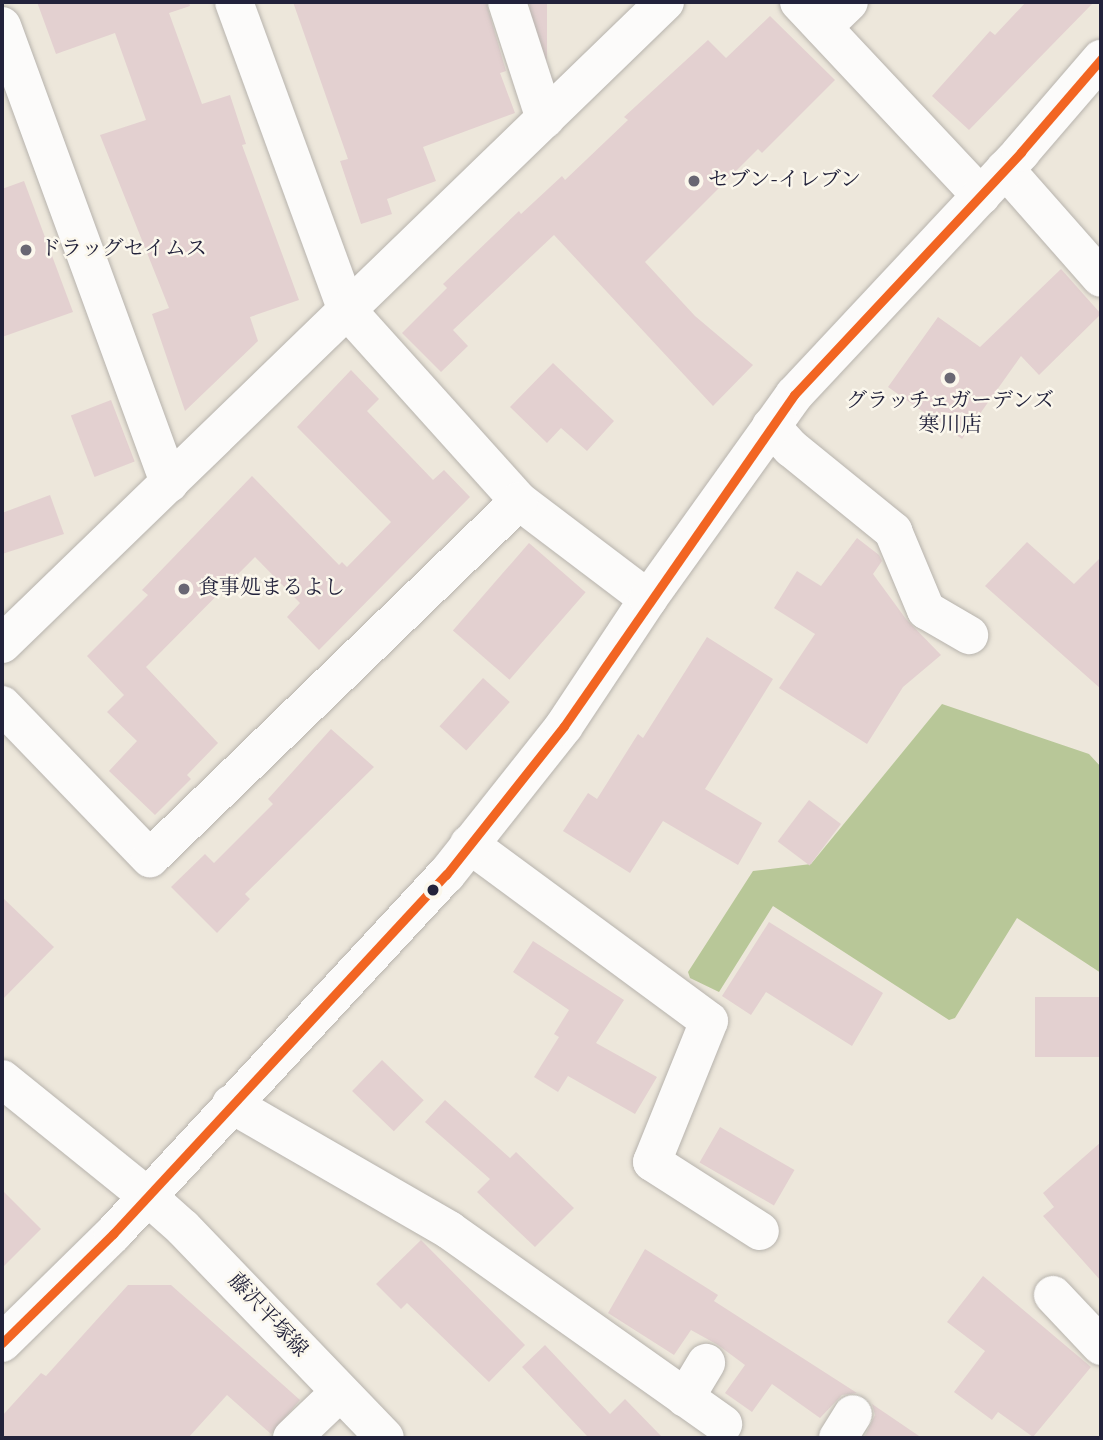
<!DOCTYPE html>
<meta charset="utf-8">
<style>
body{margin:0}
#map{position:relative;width:1103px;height:1440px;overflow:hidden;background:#ede7db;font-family:"Old Standard TT","Noto Serif JP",serif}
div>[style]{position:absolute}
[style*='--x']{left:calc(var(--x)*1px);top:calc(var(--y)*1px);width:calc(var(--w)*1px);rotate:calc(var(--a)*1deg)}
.forest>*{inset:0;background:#b8c798}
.building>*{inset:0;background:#e3d0d0;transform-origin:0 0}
.roads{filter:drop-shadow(0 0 2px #b7b3ad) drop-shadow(0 0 2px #b7b3ad)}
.minor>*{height:38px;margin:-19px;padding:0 19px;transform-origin:19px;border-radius:19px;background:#fcfbfa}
.major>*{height:38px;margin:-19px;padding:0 19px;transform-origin:19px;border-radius:19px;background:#fcfbfa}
.bus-1>*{height:9px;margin:-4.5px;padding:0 4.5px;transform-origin:4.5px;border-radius:4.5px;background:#f26522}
.dots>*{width:19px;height:19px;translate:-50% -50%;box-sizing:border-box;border:4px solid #fbf7ec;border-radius:50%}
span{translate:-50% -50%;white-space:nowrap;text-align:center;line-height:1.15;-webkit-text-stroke:5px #fbf7ec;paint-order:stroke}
.poi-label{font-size:21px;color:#22223b}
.left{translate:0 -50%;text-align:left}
.street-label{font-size:21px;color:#22223b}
.frame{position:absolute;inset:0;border:4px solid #22223b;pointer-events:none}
</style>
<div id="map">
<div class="forest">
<div style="clip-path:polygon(942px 704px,1089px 754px,1101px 767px,1101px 973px,1017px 918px,955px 1018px,949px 1020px,773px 906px,719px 992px,690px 978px,688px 972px,753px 871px,811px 864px)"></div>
</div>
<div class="building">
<div style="clip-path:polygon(37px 2px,189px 2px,190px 6px,169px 13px,202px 104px,230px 95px,246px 144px,242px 145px,299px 300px,250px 317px,258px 341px,185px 411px,152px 314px,169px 308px,100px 135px,146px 120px,115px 33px,56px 54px)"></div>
<div style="clip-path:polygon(293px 2px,486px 2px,506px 71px,500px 73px,515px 113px,423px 147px,436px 181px,387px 199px,392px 214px,361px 224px,340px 161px,348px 159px)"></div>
<div style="left:530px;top:2px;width:17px;height:58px"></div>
<div style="clip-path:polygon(1026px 2px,1094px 2px,969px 130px,932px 96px,990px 31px,995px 35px)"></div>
<div style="clip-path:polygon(770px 16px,835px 80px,762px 153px,758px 149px,645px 262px,695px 316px,753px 365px,713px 406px,554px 235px,453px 330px,468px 346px,441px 372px,402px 333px,447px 288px,443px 284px,519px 211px,521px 214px,562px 176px,565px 180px,628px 120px,624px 117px,708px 40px,726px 58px)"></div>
<div style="clip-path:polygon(24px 181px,73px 312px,2px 337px,2px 189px)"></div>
<div style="clip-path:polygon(1061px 269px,1101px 314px,1039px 375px,1021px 356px,962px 439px,888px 387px,938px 317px,980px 347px)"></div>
<div style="clip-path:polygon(553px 363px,614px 421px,587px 451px,561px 428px,547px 443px,510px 407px)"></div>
<div style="clip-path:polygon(351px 370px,379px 399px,367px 411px,433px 480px,444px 470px,470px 497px,319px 650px,287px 617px,300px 603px,255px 557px,146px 667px,218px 743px,187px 775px,191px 779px,155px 815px,109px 771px,137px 741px,107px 712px,124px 695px,87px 656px,148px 595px,142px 590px,252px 476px,339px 565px,342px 562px,347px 567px,391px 522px,297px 427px)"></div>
<div style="left:111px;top:400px;width:66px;height:43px;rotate:69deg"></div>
<div style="clip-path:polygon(50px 495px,64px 534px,2px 554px,2px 513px)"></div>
<div style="clip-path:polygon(857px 538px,879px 555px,882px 561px,873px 574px,906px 619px,941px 655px,903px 687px,867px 744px,779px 688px,815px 634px,774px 608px,797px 571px,821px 586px)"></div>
<div style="clip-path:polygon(1027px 542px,1074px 584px,1101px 557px,1101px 689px,985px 586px)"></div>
<div style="left:529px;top:543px;width:75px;height:116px;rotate:41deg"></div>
<div style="clip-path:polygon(707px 637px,773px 679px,705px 789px,762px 823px,738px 865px,663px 821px,630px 873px,563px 831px,588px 793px,597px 799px,638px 734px,643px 738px)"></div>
<div style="left:483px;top:678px;width:36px;height:65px;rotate:42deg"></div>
<div style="clip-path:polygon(331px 729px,374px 767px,245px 894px,250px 899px,217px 933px,171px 887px,205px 854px,214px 863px,273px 804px,268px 799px)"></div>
<div style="left:809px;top:800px;width:40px;height:52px;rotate:37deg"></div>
<div style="clip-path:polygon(2px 897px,54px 947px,2px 1000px)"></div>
<div style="clip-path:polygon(769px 922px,883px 993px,852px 1046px,766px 992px,751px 1015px,722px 996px)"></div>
<div style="clip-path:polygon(533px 941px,624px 1000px,596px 1043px,657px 1077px,635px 1114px,568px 1076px,558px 1092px,534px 1077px,559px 1037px,554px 1034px,569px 1010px,513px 972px)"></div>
<div style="left:1101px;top:997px;width:60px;height:66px;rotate:90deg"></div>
<div style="left:382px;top:1060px;width:58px;height:43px;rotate:44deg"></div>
<div style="clip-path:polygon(445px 1100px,510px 1158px,516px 1152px,574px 1208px,535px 1247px,477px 1192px,490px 1179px,425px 1122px)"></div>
<div style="left:720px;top:1127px;width:86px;height:41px;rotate:30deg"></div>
<div style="clip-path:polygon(1101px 1142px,1101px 1281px,1043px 1216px,1054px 1207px,1043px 1193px)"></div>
<div style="clip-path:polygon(2px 1190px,41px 1229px,2px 1268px)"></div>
<div style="clip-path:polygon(421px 1240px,525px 1345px,489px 1382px,407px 1303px,401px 1309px,376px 1284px)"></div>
<div style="clip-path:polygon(645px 1249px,718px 1295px,714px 1301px,857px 1393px,842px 1395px,820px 1418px,772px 1384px,752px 1412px,725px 1393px,745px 1365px,718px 1345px,691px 1330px,674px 1355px,608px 1313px)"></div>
<div style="clip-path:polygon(983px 1276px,1091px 1367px,1033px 1437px,998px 1412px,992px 1420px,954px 1392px,985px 1351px,947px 1322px)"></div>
<div style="clip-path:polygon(128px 1285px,171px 1285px,300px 1400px,271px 1434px,227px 1395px,188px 1438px,2px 1438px,2px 1416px,41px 1373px,46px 1376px)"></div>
<div style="clip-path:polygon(545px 1345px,610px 1414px,625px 1399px,663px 1438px,585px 1438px,587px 1436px,522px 1367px)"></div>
<div style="clip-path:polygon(872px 1404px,922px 1438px,864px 1438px,875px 1415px)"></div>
</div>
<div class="roads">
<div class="minor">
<div style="--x:234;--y:2;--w:328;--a:69.9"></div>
<div style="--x:347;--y:310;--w:257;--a:48"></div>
<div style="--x:519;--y:501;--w:162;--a:37.2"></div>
<div style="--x:507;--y:2;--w:123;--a:72"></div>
<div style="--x:799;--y:2;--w:266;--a:46.8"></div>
<div style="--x:2;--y:26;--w:487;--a:69.9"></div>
<div style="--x:823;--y:27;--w:36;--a:-44"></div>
<div style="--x:1005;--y:169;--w:145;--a:48.6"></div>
<div style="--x:771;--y:426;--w:30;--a:48"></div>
<div style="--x:791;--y:448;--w:132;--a:39.1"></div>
<div style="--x:893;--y:531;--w:86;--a:67.3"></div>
<div style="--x:926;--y:610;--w:50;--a:30.2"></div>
<div style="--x:2;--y:644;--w:923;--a:-44.08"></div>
<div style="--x:2;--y:705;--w:213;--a:46"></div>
<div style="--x:150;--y:858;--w:513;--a:-44.05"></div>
<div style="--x:469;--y:844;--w:298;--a:36.4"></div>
<div style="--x:709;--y:1021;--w:152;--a:112"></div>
<div style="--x:652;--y:1162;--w:128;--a:32.6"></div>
<div style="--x:2;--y:1079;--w:186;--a:38.9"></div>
<div style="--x:231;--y:1104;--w:252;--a:30"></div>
<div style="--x:449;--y:1230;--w:336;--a:35.3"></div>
<div style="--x:1053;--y:1295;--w:70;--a:46.7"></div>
<div style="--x:685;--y:1398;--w:41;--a:-59"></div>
<div style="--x:292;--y:1438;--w:65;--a:-43.8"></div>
<div style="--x:838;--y:1438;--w:28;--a:-58"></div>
</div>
<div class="major">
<div style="--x:147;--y:1196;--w:48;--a:41.6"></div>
<div style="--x:183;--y:1228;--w:291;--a:46.1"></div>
<div style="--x:2;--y:1343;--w:156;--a:-44.5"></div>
<div style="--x:113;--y:1234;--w:490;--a:-47.2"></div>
<div style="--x:446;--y:875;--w:190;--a:-51.6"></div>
<div style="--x:564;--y:726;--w:152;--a:-56.5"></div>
<div style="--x:648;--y:599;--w:251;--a:-54.4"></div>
<div style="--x:794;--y:395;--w:333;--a:-46.9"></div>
<div style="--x:1021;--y:152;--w:123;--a:-49.3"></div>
</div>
</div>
<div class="bus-1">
<div style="--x:2;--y:1343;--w:156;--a:-44.5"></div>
<div style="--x:113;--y:1234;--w:490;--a:-47.2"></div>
<div style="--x:446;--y:875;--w:190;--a:-51.6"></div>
<div style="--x:564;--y:726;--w:403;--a:-55.2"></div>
<div style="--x:794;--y:395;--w:333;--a:-46.9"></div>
<div style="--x:1021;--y:152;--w:123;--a:-49.3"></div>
</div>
<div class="dots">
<div style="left:694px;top:181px;background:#696773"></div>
<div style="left:26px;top:250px;background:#696773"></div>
<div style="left:950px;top:378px;background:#696773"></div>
<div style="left:184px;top:589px;background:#696773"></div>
<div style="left:433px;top:890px;background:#22223b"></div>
</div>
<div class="poi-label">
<span class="left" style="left:708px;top:181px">セブン-イレブン</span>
<span class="left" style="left:40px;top:250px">ドラッグセイムス</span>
<span style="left:950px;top:414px">グラッチェガーデンズ<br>寒川店</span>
<span class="left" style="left:198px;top:589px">食事処まるよし</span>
</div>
<div class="street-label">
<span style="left:267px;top:1316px;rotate:47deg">藤沢平塚線</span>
</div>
<div class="frame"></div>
</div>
